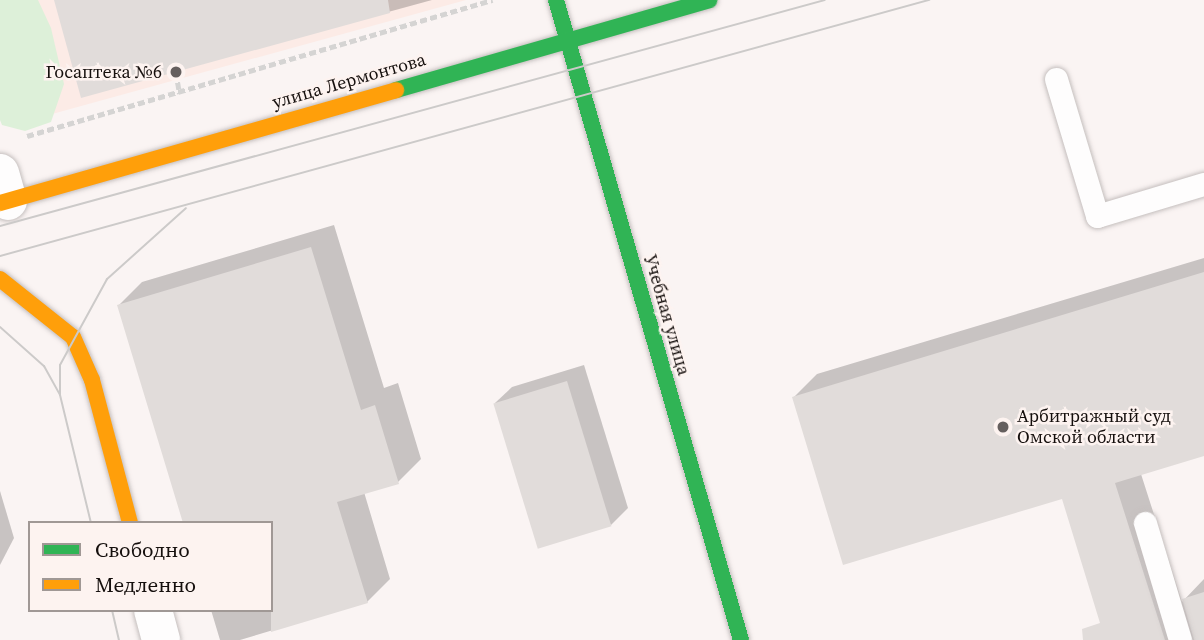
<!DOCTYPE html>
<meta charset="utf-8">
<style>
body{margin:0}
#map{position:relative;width:1204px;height:640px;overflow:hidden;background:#faf4f3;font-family:"Source Serif 4",serif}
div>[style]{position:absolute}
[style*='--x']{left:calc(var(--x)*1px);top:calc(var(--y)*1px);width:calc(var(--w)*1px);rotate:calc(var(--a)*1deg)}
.built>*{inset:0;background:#fcebe6}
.green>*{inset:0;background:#ddf0d9}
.shadow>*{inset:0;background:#0003}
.building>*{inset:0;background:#e1dcda;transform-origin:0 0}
.path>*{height:4.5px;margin-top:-2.25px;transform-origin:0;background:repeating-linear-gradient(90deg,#d5d4d3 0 7px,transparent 0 10.5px)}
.roads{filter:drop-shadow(0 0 2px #c5bfbe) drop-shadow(0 0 2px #c5bfbe)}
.lane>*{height:23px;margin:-11.5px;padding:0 11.5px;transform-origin:11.5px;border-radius:11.5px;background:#fefdfd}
.street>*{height:38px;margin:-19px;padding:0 19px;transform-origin:19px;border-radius:19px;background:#fefdfd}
.fast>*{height:16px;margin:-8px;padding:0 8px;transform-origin:8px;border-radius:8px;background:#30b455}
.slow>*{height:16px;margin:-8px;padding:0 8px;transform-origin:8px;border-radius:8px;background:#ff9f0a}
.tram>*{height:2px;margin:-1px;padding:0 1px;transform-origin:1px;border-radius:1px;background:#cccac9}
.dots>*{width:19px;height:19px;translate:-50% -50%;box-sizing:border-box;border:4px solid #fdf3f0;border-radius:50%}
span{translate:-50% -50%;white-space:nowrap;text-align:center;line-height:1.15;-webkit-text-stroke:5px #fdf3f0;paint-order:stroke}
.poi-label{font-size:18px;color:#150f0d}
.right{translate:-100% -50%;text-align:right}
.left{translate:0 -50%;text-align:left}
.street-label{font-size:18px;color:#150f0d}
.legend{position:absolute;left:28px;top:521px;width:245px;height:91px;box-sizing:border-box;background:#fdf3f0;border:2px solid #a09895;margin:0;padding:9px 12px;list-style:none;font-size:21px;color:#150f0d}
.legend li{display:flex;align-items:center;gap:14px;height:35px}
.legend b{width:35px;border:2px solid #a09895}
</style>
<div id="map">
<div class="built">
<div style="clip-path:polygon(0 0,466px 0,16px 124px)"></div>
</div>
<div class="green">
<div style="clip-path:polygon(0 0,38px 0,51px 28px,64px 84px,51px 122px,25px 131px,2px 125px,0 120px)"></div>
</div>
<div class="shadow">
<div style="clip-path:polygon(56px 0,432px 0,82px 96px)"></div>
<div style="clip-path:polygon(334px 225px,384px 388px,398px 383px,421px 459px,398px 482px,364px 492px,390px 579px,367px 602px,240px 640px,220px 640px,211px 610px,271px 610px,271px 523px,119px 305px,142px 282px)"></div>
<div style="clip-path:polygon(1204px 258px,1204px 455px,1141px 474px,1182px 602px,1204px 579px,1204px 640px,1107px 640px,1063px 497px,794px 397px,817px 374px)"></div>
<div style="clip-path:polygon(584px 365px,628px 508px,611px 525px,495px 403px,512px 387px)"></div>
<div style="clip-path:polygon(0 491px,14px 538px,0 565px)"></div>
</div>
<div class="building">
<div style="clip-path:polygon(54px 0,388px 0,390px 13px,81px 98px)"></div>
<div style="clip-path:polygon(311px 247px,361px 410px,375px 405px,399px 484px,337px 502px,368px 603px,271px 632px,271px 523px,183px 523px,117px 305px)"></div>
<div style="clip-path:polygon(1204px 272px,1204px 456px,1115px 483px,1165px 640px,1083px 640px,1082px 629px,1100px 623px,1062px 499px,843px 565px,792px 397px)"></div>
<div style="left:567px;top:381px;width:152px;height:77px;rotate:73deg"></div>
<div style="clip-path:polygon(1204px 592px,1204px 640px,1194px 640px,1182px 599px)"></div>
</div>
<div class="path">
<div style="--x:176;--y:72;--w:22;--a:80"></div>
<div style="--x:27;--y:136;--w:485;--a:-16.3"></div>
</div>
<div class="roads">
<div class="lane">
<div style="--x:1056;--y:79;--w:143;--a:73.3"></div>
<div style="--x:1097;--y:216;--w:112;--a:-16.7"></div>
<div style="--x:1145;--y:523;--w:122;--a:73.3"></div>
</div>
<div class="street">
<div style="--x:0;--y:173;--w:29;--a:74"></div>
<div style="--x:153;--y:610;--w:31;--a:75"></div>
</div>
<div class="fast">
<div style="--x:556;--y:0;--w:666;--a:73.88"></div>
<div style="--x:396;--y:90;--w:326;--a:-16"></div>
</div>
<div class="slow">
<div style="--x:0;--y:203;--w:412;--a:-15.9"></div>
<div style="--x:0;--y:279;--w:93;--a:38.5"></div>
<div style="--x:73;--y:337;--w:47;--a:66.2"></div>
<div style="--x:92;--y:380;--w:148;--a:75.1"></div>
</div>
</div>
<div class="tram">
<div style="--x:0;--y:226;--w:855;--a:-15.32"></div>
<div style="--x:0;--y:256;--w:964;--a:-15.41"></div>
<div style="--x:0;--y:327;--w:59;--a:41.6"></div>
<div style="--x:44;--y:366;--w:33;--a:61"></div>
<div style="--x:60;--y:395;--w:132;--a:76.4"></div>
<div style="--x:60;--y:395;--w:30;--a:-90"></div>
<div style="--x:60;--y:365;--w:98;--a:-61.3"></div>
<div style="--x:107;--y:279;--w:106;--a:-41.9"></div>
<div style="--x:112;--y:610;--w:31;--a:77"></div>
</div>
<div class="dots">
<div style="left:176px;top:72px;background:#655f5e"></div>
<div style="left:1003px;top:427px;background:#655f5e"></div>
</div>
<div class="poi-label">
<span class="right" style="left:162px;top:72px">Госаптека №6</span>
<span class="left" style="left:1017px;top:427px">Арбитражный суд<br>Омской области</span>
</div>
<div class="street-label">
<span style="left:349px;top:81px;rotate:-16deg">улица Лермонтова</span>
<span style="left:667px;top:315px;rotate:74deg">Учебная улица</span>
</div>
<ul class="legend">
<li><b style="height:9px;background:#30b455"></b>Свободно</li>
<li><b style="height:9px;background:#ff9f0a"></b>Медленно</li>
</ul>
</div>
